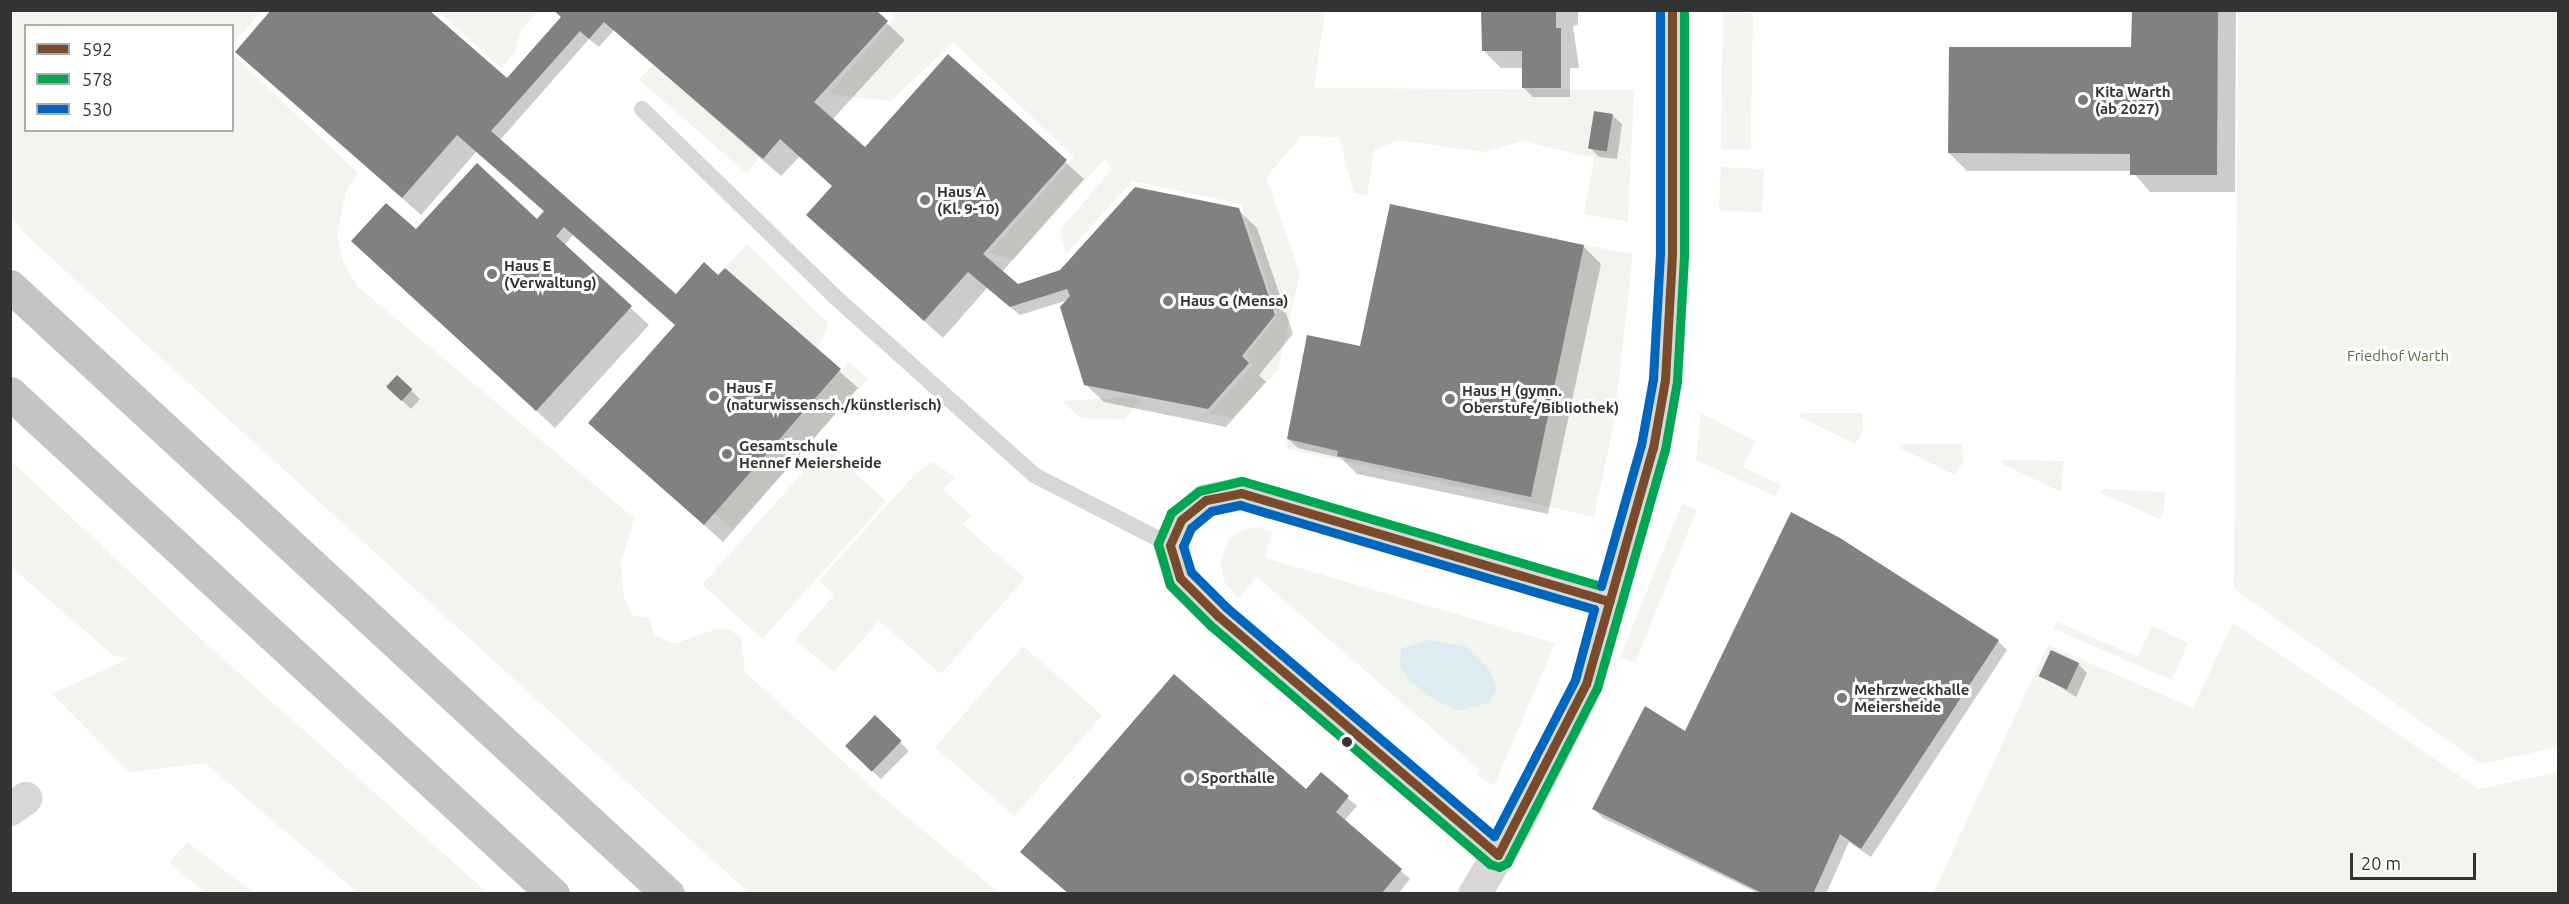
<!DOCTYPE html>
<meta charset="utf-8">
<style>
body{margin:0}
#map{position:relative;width:2569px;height:904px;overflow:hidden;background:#fff;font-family:Ubuntu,sans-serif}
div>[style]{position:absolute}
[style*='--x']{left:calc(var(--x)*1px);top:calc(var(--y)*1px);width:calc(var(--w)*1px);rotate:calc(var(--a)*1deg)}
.green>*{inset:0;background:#f1f5ed;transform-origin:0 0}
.water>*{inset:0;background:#ddebf3}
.shadow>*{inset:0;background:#0003;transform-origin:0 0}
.building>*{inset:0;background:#818181;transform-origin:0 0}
.lane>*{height:16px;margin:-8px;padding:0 8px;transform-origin:8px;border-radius:8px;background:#d7d7d7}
.street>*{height:33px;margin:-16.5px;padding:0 16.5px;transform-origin:16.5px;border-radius:16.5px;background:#d7d7d7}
.highway>*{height:33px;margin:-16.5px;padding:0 16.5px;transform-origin:16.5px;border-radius:16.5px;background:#c4c4c4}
.bus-1>*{height:9px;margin:-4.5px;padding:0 4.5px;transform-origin:4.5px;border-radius:4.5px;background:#7a4b2a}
.bus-2>*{height:9px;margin:-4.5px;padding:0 4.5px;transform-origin:4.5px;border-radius:4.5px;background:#00a651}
.bus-3>*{height:9px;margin:-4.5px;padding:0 4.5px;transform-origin:4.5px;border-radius:4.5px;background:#0065bd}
.dots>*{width:16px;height:16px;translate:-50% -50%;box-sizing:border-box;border:3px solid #fff;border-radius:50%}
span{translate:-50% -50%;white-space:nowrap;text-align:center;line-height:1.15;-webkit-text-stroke:6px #fff;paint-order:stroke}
.poi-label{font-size:15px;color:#333;font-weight:700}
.left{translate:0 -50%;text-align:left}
.park-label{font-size:15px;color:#56703f}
.frame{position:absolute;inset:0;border:12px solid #333;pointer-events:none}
.legend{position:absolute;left:24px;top:24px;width:210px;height:108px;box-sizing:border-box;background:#fff;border:2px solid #adadad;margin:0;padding:8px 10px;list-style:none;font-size:18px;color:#333}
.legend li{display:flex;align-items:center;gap:12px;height:30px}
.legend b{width:30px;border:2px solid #adadad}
.scale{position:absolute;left:2350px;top:853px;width:126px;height:27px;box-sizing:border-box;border:3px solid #333;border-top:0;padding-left:8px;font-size:18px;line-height:21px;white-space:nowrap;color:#333;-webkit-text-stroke:4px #fff;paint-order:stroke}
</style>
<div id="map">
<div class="green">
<div style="clip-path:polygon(11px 11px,262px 11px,233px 44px,232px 26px,26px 26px,26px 130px,232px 130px,233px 55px,358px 173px,346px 192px,337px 235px,343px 262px,357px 286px,634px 518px,621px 563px,624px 598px,633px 616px,649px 617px,654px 635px,674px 644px,717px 629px,730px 630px,741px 638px,745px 672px,879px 794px,999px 893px,749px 893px,24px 233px,11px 215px)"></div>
<div style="clip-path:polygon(437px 11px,538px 11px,521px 30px,515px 52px,502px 68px)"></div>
<div style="clip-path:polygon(889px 11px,1325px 11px,1314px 88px,1634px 90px,1628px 222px,1584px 214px,1594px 158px,1523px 141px,1483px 152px,1398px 140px,1374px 150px,1367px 195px,1354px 193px,1339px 137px,1301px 136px,1266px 178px,1300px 273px,1278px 370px,1232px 418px,1209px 413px,1253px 365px,1246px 356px,1278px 315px,1241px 204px,1132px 181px,1066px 254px,1060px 230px,1112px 169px,1105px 159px,1013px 260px,989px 253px,1074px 157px,953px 42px,891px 101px,829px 94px,895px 17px)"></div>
<div style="clip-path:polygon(2238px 11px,2558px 11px,2558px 747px,2481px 764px,2234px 589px)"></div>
<div style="left:1753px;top:13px;width:137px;height:30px;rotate:91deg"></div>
<div style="left:653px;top:64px;width:142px;height:21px;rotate:41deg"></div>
<div style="left:1721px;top:167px;width:43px;height:43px;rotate:3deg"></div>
<div style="clip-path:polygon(747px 244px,828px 323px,818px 349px,725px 268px)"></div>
<div style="clip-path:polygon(1584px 245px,1633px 254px,1614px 422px,1594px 517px,1285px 448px,1287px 439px,1338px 451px,1337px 456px,1531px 496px)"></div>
<div style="left:849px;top:362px;width:25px;height:203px;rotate:42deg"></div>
<div style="clip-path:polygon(1135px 397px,1141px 400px,1125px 419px,1080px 418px,1062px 401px)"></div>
<div style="clip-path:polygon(1701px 413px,1755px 441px,1743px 467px,1781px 485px,1775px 496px,1696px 460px)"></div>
<div style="clip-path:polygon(1801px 413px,1862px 413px,1863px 432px,1855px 444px,1800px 417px)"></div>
<div style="clip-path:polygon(1901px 444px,1962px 444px,1963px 463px,1955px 475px,1900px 448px)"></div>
<div style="left:826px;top:447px;width:81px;height:185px;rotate:42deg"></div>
<div style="clip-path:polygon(10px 460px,214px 651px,488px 893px,358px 893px,205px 763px,129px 772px,52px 694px,130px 658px,114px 656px,11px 567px)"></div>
<div style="clip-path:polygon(2003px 460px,2064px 461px,2061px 492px,2003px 464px)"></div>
<div style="clip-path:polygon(933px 462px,955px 477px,943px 490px,971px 515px,891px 608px,963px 525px,1025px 578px,941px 674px,879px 621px,834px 672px,795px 640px,834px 595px,819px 581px,916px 473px)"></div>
<div style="clip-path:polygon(2103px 489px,2165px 492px,2164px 509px,2160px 519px,2101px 493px)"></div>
<div style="left:1682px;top:504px;width:16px;height:165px;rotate:22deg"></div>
<div style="clip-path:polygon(1255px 527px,1272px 531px,1265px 558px,1555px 643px,1494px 786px,1477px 775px,1480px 770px,1257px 577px,1238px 598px,1225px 583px,1221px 566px,1224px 552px,1229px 540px,1240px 531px)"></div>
<div style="clip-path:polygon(2057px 622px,2138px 657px,2152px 626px,2188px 643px,2172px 680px,2054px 629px)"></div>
<div style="clip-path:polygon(2233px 623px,2479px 789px,2558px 772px,2558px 893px,1933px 894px,2048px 645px,2193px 708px)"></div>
<div style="left:1023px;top:646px;width:105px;height:134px;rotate:41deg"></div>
<div style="clip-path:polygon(187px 842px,254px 893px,206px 893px,169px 863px)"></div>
</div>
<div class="water">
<div style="clip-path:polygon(1429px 640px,1465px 646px,1479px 659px,1491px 672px,1497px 688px,1488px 703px,1459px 711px,1433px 699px,1410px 681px,1399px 665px,1402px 648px)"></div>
</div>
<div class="shadow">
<div style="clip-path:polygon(553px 10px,873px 10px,905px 40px,832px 120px,866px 150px,948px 56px,1084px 179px,1002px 272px,1017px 286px,1238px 210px,1257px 228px,1293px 334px,1259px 375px,1266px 382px,1226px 427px,1104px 402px,1085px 384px,1068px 300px,1020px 315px,987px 288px,943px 338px,826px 233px,833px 186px,800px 156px,781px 176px,614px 30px,599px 47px,589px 39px,500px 140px,676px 296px,718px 277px,725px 270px,858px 388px,723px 542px,590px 423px,676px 325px,573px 235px,564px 246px,649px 325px,555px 428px,371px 259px,416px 231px,537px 221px,545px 212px,476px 152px,421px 215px,237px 51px,507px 81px,562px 18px)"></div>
<div style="clip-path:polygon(1483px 10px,1578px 10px,1578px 25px,1573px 26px,1579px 68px,1570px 68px,1570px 97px,1533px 97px,1524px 88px,1524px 68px,1501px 68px,1483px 50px)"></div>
<div style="clip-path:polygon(2133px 10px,2236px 10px,2235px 192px,2150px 192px,2132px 171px,1967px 171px,1949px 153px,2133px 49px)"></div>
<div style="clip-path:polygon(1612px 115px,1622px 124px,1617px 159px,1599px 157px,1590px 148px)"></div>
<div style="clip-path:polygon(1583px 246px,1601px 264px,1548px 514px,1357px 474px,1341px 458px,1298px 448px,1288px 439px)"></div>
<div style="clip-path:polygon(397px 377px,420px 399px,411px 409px,397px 396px)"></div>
<div style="clip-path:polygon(1998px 641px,2007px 650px,1871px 857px,1849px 842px,1826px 894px,1760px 894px,1603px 818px,1594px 809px,1685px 733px)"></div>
<div style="clip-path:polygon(2078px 664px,2087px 673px,2076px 697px,2041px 675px)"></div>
<div style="left:875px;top:717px;width:48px;height:40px;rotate:45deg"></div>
<div style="clip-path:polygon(1321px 775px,1357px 806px,1344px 821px,1410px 879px,1398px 894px,1069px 894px,1307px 791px)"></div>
</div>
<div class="building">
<div style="clip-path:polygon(271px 10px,429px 10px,507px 78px,561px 17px,554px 10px,876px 10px,888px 21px,814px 102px,865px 147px,948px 54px,1067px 160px,983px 254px,1018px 284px,1060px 270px,1135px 187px,1239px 208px,1275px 315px,1242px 356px,1249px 363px,1208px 409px,1084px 385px,1060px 307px,1070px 296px,1067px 289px,1010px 307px,968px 272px,924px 321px,806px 215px,832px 186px,780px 139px,763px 159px,604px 22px,589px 39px,580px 31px,491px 131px,676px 294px,704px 262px,718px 275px,725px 268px,841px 369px,704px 525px,588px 423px,675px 325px,564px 227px,556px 236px,632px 306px,536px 411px,351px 241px,386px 203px,416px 229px,477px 163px,537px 219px,544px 211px,457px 135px,402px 198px,235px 52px)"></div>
<div style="clip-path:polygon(1481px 10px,1556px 10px,1556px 28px,1561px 28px,1561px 88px,1522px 88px,1522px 51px,1482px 51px)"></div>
<div style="clip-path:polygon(2132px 10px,2218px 10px,2217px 175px,2130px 175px,2130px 154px,1948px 153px,1949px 47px,2131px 47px)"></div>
<div style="left:1594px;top:111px;width:19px;height:38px;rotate:9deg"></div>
<div style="clip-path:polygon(1390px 204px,1584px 245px,1531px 497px,1337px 456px,1338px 451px,1287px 439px,1307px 335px,1360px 346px)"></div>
<div style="left:397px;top:375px;width:21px;height:16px;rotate:43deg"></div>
<div style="clip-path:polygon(1791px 512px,1840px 538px,1999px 640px,1861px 849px,1840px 834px,1813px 894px,1764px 894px,1592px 809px,1645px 706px,1685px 731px)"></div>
<div style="left:2051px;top:650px;width:31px;height:29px;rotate:25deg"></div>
<div style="clip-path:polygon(1174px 674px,1306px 789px,1321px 772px,1349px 796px,1336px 812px,1402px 869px,1381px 894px,1069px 894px,1020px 852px)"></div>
<div style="left:875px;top:715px;width:37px;height:43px;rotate:44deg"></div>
</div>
<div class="lane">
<div style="--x:642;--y:109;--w:268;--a:44.2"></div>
<div style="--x:834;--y:296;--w:268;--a:41.8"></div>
<div style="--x:1034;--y:475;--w:153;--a:27.2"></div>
</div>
<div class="street">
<div style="--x:10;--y:809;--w:19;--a:-36"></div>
<div style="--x:1498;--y:855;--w:368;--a:-139.5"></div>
<div style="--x:1218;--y:616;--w:54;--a:-135"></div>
<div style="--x:1180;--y:578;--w:34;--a:-107"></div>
<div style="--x:1170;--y:545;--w:27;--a:-66"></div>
<div style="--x:1181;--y:520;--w:32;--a:-39"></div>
<div style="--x:1206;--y:500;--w:36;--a:-11"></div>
<div style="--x:1241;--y:493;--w:384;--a:16.4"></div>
<div style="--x:1474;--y:894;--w:84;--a:-59.2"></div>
<div style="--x:1517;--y:822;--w:154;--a:-63.4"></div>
<div style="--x:1586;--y:684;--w:245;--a:-74.2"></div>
<div style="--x:1653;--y:448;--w:69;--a:-80"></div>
<div style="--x:1665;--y:380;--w:127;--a:-86.8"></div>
<div style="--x:1672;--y:253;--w:243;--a:-90"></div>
</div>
<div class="highway">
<div style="--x:10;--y:286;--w:896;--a:42.74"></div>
<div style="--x:10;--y:393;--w:739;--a:42.7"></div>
</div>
<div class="bus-1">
<div style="--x:1498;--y:855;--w:368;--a:-139.5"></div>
<div style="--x:1218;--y:616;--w:54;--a:-135"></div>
<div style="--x:1180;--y:578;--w:34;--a:-107"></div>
<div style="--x:1170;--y:545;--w:27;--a:-66"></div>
<div style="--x:1181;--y:520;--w:32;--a:-39"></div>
<div style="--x:1206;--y:500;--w:36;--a:-11"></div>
<div style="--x:1241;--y:493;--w:384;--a:16.4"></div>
<div style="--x:1498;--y:855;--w:192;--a:-62.8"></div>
<div style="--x:1586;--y:684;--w:245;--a:-74.2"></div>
<div style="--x:1653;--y:448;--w:69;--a:-80"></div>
<div style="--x:1665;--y:380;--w:127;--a:-86.8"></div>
<div style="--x:1672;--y:253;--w:243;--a:-90"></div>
</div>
<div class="bus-2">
<div style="--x:1601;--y:586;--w:374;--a:-163.7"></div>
<div style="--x:1242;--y:481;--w:44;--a:166.9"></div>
<div style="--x:1199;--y:491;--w:36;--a:142"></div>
<div style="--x:1171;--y:513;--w:34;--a:113"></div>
<div style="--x:1158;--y:544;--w:43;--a:73.7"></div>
<div style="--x:1170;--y:585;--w:57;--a:45"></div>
<div style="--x:1210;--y:625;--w:368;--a:40.5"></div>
<div style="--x:1490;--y:864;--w:9;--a:18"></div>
<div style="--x:1499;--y:867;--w:9;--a:-27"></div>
<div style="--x:1507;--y:863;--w:197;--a:-62.8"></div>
<div style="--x:1597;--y:688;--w:248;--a:-74.1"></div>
<div style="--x:1665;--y:450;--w:70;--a:-80.1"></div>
<div style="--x:1677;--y:381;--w:127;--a:-86.8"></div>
<div style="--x:1684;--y:254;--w:244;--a:-90"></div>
</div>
<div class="bus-3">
<div style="--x:1240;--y:505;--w:369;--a:16.4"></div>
<div style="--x:1594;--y:609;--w:73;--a:105"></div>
<div style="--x:1575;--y:680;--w:176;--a:117.4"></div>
<div style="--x:1494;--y:836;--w:353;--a:-139.5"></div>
<div style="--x:1226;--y:607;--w:49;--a:-135"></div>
<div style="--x:1191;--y:572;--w:27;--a:-107"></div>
<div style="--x:1183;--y:546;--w:20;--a:-66"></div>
<div style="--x:1191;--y:528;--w:26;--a:-40"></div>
<div style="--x:1211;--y:511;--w:30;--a:-12"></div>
<div style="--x:1601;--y:586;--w:147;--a:-74.2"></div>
<div style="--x:1641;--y:445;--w:67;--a:-79.7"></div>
<div style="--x:1653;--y:379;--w:126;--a:-86.8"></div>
<div style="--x:1660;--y:253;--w:243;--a:-90"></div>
</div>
<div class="dots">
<div style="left:2083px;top:100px;background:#7a7a7a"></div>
<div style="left:925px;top:200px;background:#7a7a7a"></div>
<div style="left:492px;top:274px;background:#7a7a7a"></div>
<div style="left:1168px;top:301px;background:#7a7a7a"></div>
<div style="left:714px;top:396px;background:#7a7a7a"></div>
<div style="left:1450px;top:399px;background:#7a7a7a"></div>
<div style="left:727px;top:454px;background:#7a7a7a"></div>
<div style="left:1842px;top:698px;background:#7a7a7a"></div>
<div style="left:1347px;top:742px;background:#333"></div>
<div style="left:1189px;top:778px;background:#7a7a7a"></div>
</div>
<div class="poi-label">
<span class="left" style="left:2095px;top:100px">Kita Warth<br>(ab 2027)</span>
<span class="left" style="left:937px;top:200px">Haus A<br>(Kl. 9-10)</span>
<span class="left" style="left:504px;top:274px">Haus E<br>(Verwaltung)</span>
<span class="left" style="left:1180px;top:301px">Haus G (Mensa)</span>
<span class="left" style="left:726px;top:396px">Haus F<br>(naturwissensch./künstlerisch)</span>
<span class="left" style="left:1462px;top:399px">Haus H (gymn.<br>Oberstufe/Bibliothek)</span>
<span class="left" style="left:739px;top:454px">Gesamtschule<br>Hennef Meiersheide</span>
<span class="left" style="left:1854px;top:698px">Mehrzweckhalle<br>Meiersheide</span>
<span class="left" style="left:1201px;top:778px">Sporthalle</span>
</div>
<div class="park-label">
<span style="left:2398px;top:356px">Friedhof Warth</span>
</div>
<div class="frame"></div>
<ul class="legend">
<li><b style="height:8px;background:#7a4b2a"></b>592</li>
<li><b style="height:8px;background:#00a651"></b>578</li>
<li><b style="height:8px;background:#0065bd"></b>530</li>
</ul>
<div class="scale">20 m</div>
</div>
